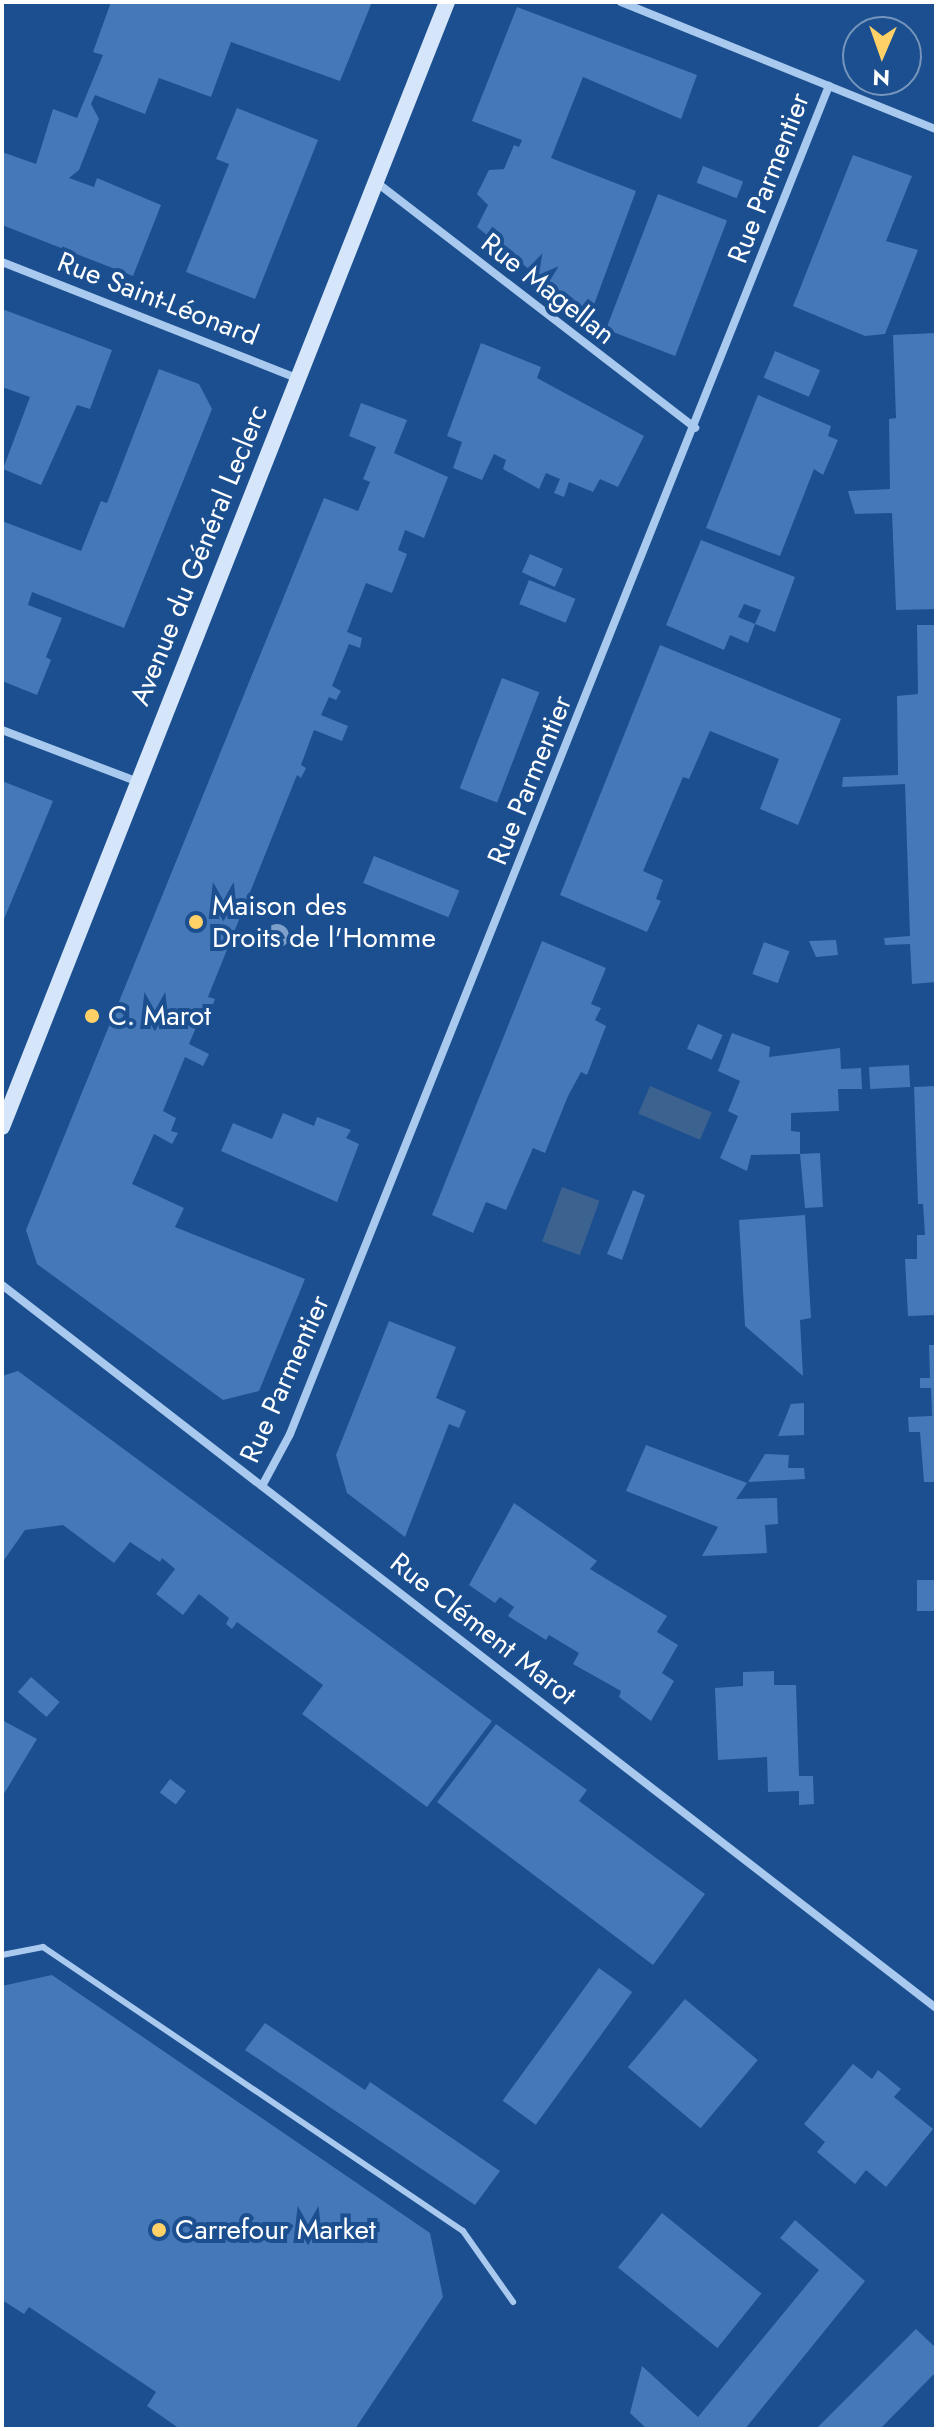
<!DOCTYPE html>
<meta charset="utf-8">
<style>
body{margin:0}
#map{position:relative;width:938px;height:2431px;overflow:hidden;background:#1b4f8f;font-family:Jost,sans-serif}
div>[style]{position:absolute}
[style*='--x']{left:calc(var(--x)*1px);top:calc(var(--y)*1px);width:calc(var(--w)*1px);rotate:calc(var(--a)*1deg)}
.water>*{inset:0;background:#3c6290;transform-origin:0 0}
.building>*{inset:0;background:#4478b7;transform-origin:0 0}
.lane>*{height:6px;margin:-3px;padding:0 3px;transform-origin:3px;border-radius:3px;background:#a9c9ee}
.street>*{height:8px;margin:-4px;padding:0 4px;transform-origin:4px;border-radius:4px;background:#a9c9ee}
.secondary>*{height:16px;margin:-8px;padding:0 8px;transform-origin:8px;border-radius:8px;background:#d6e6fa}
.trees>*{width:24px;height:24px;margin:-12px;border-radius:50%;background:#7ea0ca}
.dots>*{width:22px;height:22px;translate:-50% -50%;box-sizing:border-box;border:4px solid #1b4f8f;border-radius:50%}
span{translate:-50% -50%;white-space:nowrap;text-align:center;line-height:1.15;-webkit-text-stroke:8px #1b4f8f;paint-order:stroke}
.street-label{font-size:28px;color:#fff}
.poi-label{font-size:28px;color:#fff}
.left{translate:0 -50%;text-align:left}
.frame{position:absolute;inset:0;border:4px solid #fff;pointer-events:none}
.north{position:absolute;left:842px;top:16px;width:80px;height:80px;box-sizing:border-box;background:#1b4f8f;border:2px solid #7695bc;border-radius:50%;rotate:182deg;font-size:22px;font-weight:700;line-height:32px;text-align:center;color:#fff}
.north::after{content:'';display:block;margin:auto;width:28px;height:36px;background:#ffd166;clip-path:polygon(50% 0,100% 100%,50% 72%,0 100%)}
</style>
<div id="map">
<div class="water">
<div style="left:650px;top:1086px;width:67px;height:30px;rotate:23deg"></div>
<div style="left:562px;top:1187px;width:40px;height:58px;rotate:20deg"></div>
</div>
<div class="building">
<div style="clip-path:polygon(111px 2px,372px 2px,340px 81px,231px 42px,211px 97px,159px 78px,145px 114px,95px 95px,91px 104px,99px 119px,79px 170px,69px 178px,94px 187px,97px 178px,161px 205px,133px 276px,2px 225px,2px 152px,36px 164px,53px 109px,77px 118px,103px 55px,93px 52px)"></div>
<div style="clip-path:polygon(517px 7px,697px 75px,681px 119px,583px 77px,551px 158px,636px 191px,589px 318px,477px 227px,488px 205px,477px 194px,489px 170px,504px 169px,514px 145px,519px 147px,522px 140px,472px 121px)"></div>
<div style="clip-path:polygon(237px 108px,318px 140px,255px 299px,186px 272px,229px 164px,216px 159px)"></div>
<div style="clip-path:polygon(853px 155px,912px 176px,886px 241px,918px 250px,885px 334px,865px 336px,793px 306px)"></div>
<div style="left:703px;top:166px;width:43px;height:18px;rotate:21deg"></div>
<div style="left:658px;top:194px;width:74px;height:145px;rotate:21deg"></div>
<div style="clip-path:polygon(2px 309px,112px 350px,90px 409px,77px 405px,41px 485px,3px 469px,30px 397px,2px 387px)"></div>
<div style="clip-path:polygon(936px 333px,936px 609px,896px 610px,892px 513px,855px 514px,848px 491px,890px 489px,889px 419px,896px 418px,893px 335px)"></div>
<div style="clip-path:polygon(481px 343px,541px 367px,537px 378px,644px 436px,618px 487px,600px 479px,593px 492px,569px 482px,564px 497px,554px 493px,560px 479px,546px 473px,539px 489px,503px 469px,506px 460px,494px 454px,482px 480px,453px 468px,462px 442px,447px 436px)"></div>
<div style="left:775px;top:351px;width:49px;height:29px;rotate:23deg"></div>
<div style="clip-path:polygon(159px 369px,199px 384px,212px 409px,124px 628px,32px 592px,28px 605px,62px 618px,46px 657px,51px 660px,37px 695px,2px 681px,2px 521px,81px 551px,101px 501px,107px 503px)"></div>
<div style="clip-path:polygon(758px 395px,831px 426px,828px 436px,838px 440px,823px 475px,814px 469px,780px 556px,706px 528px)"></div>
<div style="clip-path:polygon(361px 403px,407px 420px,394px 453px,448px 477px,424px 538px,405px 530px,398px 550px,407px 554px,392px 593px,366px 583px,347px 632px,362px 638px,360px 648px,349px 644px,332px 686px,341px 691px,336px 700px,329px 697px,321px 715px,348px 726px,342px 741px,314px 730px,301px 765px,306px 768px,301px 778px,297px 775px,208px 997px,215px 999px,211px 1010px,205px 1006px,189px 1044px,209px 1054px,203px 1066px,185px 1057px,163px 1111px,176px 1118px,171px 1131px,178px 1133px,172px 1144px,154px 1134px,132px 1184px,184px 1208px,175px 1227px,305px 1279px,259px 1391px,223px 1400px,37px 1264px,26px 1230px,324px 498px,358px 511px,370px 482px,363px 479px,376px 447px,349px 436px)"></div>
<div style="clip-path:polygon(evenodd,701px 540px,795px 577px,775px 632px,755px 624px,748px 643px,730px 635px,724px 650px,666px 625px,701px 540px,744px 604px,761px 610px,755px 624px,738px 617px,744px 604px)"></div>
<div style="left:530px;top:554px;width:36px;height:20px;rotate:24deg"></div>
<div style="left:529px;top:580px;width:50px;height:26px;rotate:22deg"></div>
<div style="clip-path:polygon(917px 625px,936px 625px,936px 982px,912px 984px,910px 944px,885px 945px,884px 938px,910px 936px,905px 784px,842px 787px,843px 777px,898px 775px,897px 696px,918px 694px)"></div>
<div style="clip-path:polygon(660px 645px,841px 719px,798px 825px,760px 809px,779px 759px,710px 731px,689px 779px,683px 777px,643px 871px,663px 880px,656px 899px,661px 901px,647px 932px,560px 895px)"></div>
<div style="left:502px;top:678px;width:40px;height:118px;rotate:21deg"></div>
<div style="clip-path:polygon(2px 781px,53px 801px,2px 924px)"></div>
<div style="left:374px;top:856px;width:92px;height:29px;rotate:22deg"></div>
<div style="clip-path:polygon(836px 940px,838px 955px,816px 957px,809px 941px)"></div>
<div style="clip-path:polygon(542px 941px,606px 968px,591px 1004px,601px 1008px,595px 1020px,606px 1026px,587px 1075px,581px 1072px,568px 1096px,545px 1153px,533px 1148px,506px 1210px,486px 1202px,473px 1233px,432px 1215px)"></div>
<div style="left:764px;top:942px;width:27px;height:34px;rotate:20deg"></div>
<div style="left:698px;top:1024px;width:27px;height:27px;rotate:24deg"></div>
<div style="clip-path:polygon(732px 1033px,770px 1047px,769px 1057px,840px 1048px,841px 1069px,861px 1068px,862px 1089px,838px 1089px,839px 1111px,791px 1113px,791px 1131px,800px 1132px,800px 1154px,820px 1153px,823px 1207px,805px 1208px,800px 1154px,751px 1155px,747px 1171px,720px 1158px,738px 1116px,728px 1111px,740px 1081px,718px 1071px)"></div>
<div style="left:909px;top:1065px;width:22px;height:40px;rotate:87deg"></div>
<div style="clip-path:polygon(936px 1086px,936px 1315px,908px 1316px,905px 1259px,917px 1259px,917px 1235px,925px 1235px,923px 1204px,918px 1204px,914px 1087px)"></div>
<div style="clip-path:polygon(283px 1113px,314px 1126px,317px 1117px,351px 1130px,346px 1138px,359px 1144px,337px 1202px,221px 1151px,233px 1123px,272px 1139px)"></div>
<div style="clip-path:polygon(633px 1190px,645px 1195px,622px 1260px,607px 1254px)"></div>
<div style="clip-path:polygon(805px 1215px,811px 1318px,800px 1320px,803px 1376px,745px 1326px,739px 1220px)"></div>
<div style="clip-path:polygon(389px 1321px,456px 1347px,436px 1398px,466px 1411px,459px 1428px,449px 1424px,405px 1537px,347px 1493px,336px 1455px)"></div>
<div style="clip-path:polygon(929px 1345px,936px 1345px,936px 1482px,924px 1482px,920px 1432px,909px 1432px,908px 1417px,932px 1416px,931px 1388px,920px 1388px,920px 1378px,930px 1378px)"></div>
<div style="clip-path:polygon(18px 1371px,492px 1721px,427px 1807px,302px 1714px,323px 1685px,237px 1622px,232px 1629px,226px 1624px,229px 1618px,199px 1594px,183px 1615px,156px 1594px,175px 1569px,162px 1558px,160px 1562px,130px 1542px,114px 1563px,63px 1525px,25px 1530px,2px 1563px,2px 1376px)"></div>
<div style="clip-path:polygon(804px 1403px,804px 1435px,778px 1436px,791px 1404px)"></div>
<div style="clip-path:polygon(646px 1445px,747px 1483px,736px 1499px,777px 1498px,778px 1524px,765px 1525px,767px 1553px,702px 1556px,718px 1527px,626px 1491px)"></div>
<div style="clip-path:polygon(765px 1454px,789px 1455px,788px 1468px,804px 1468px,805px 1479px,748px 1482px)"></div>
<div style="clip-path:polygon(514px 1503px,597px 1561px,590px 1569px,667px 1616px,657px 1632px,678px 1645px,662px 1673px,674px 1681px,651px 1721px,619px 1697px,621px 1691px,573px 1664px,579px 1653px,549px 1635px,546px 1640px,508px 1616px,514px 1607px,500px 1597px,495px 1603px,469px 1585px)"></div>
<div style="left:936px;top:1580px;width:31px;height:19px;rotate:90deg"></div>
<div style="clip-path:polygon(774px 1671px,774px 1685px,796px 1685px,799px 1776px,813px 1776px,814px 1804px,799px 1805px,799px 1791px,768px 1792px,767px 1757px,718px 1760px,715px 1688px,743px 1686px,743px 1672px)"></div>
<div style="left:31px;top:1677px;width:38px;height:20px;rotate:41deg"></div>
<div style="clip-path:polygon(2px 1720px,37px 1739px,2px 1797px)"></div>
<div style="clip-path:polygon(496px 1724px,587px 1790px,579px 1801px,705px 1894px,653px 1965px,437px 1802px)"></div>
<div style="left:170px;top:1779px;width:20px;height:17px;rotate:37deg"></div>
<div style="left:599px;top:1968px;width:41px;height:164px;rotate:36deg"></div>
<div style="clip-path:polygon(52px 1975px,430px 2233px,443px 2297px,355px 2429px,180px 2429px,147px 2406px,156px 2392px,29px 2307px,24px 2314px,2px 2300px,2px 1986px)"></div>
<div style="left:685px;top:1999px;width:95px;height:89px;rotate:40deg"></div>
<div style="clip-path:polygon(265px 2023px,365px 2090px,370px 2082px,500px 2171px,475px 2205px,245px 2050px)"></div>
<div style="clip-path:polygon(853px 2064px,872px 2079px,878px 2070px,901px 2089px,894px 2097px,933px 2129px,886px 2187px,866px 2170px,855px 2184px,817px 2152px,825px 2142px,804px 2124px)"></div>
<div style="left:662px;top:2213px;width:128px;height:70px;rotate:39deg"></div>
<div style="clip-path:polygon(795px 2220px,865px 2281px,745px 2429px,647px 2429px,630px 2413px,642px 2366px,698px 2417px,819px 2270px,780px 2238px)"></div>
<div style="clip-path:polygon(916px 2329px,936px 2348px,936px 2372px,880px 2429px,816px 2429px)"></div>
</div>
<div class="lane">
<div style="--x:2;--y:1955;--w:42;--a:-11"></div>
<div style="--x:43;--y:1947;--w:507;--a:34.07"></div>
<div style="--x:463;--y:2231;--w:87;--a:54.8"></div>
</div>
<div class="street">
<div style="--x:621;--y:2;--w:340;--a:22"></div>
<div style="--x:376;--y:182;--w:403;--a:37.6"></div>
<div style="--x:2;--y:262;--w:317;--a:21.5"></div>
<div style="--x:2;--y:730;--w:146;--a:20.9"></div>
<div style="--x:2;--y:1285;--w:1181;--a:37.74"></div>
<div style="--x:262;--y:1486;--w:59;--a:-61.7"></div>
<div style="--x:290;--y:1434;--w:1452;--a:-68.21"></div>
</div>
<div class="secondary">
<div style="--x:2;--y:1127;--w:1210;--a:-68.42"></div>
</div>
<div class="trees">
<div style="left:277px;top:936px"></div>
</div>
<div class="dots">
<div style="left:196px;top:922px;background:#ffd166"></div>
<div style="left:92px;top:1016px;background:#ffd166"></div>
<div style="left:159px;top:2230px;background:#ffd166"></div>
</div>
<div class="street-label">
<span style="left:769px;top:178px;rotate:-69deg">Rue Parmentier</span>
<span style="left:548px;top:289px;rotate:38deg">Rue Magellan</span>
<span style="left:158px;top:299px;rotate:21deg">Rue Saint-Léonard</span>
<span style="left:199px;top:555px;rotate:-68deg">Avenue du Général Leclerc</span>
<span style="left:530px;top:780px;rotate:-68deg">Rue Parmentier</span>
<span style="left:285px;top:1379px;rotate:-66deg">Rue Parmentier</span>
<span style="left:483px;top:1629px;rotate:38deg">Rue Clément Marot</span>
</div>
<div class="poi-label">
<span class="left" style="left:212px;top:922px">Maison des<br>Droits de l'Homme</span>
<span class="left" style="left:108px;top:1016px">C. Marot</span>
<span class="left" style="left:175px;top:2230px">Carrefour Market</span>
</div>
<div class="frame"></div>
<div class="north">N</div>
</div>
